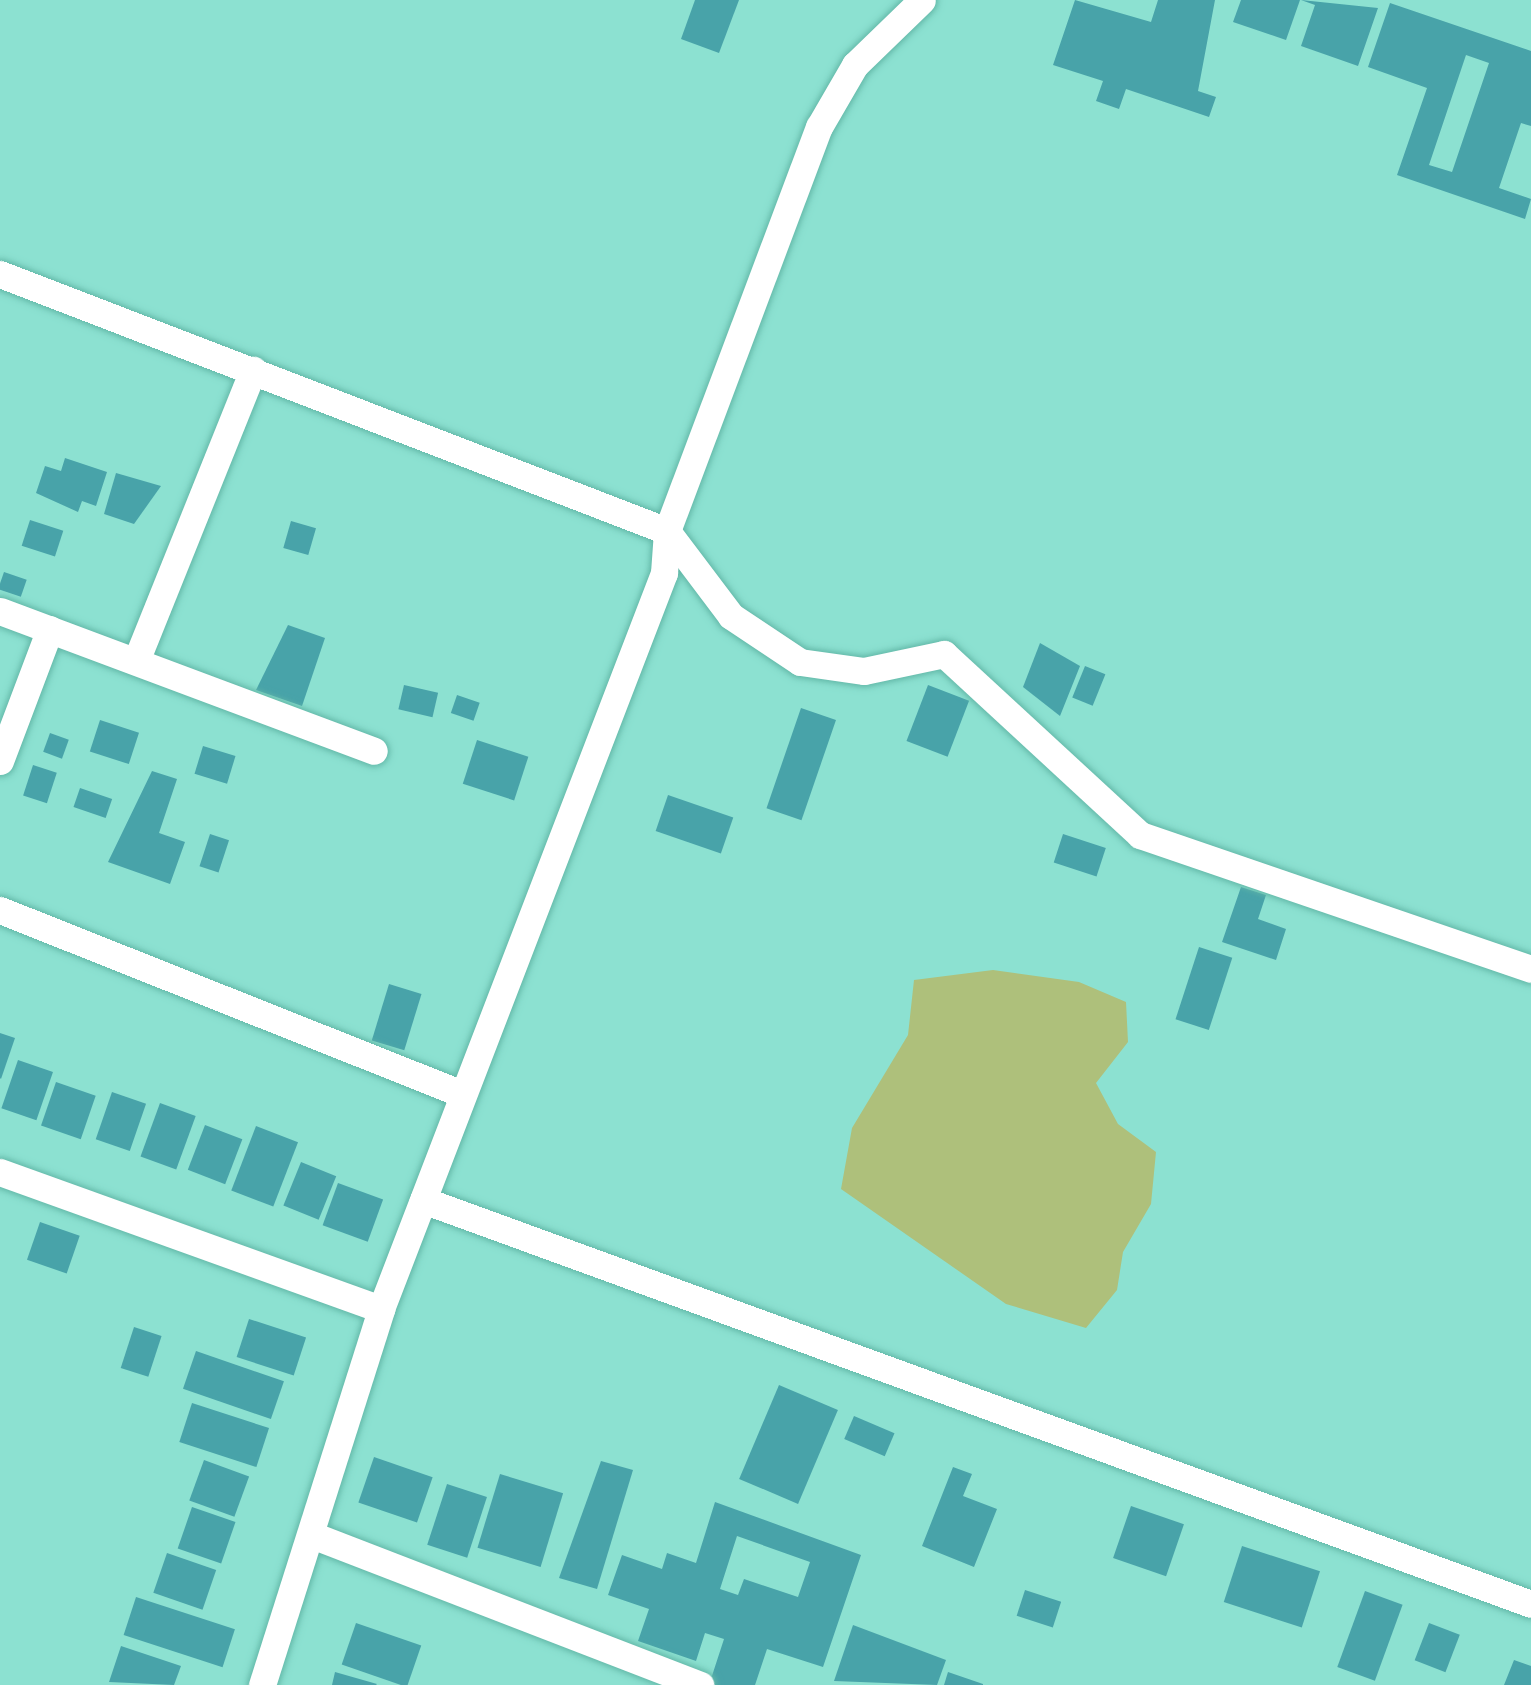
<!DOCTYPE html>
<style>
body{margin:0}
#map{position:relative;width:1531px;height:1685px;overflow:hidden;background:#8ce1d1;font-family:Cabin,sans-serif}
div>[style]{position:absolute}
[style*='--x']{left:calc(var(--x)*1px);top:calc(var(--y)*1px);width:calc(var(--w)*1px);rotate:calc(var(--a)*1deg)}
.green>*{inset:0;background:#aec07b}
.building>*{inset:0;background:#48a3a9;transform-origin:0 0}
.roads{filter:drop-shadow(0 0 3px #63b8a8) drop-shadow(0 0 3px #63b8a8)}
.minor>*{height:27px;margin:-13.5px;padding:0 13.5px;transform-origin:13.5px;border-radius:13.5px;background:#fff}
span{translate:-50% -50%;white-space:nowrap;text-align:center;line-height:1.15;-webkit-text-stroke:9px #d1f9f0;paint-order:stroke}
</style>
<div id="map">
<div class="green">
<div style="clip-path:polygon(993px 970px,1079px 982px,1126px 1002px,1128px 1042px,1096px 1083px,1118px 1124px,1156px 1152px,1151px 1204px,1123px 1252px,1117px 1290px,1086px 1328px,1006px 1304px,841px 1189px,852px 1128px,908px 1035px,914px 980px)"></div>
</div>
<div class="building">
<div style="clip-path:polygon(695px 0,739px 0,719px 53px,681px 39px)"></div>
<div style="clip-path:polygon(1075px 0,1151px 22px,1158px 0,1215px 0,1198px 91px,1216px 97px,1209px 117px,1126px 89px,1119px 109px,1096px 101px,1103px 81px,1053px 65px)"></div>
<div style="clip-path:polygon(1241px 0,1300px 0,1286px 40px,1233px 22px)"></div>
<div style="clip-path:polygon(1301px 0,1378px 8px,1358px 66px,1301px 46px,1315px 5px)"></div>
<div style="clip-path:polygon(evenodd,1390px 3px,1531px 51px,1531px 126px,1521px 123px,1499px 188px,1531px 199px,1525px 219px,1397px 175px,1427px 88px,1368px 67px,1390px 3px,1466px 55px,1489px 63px,1452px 172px,1429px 165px,1466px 55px)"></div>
<div style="clip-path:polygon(65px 458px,107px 472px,96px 506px,82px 501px,78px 512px,36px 493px,45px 466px,61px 471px)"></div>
<div style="clip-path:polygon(116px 473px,161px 486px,134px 524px,104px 514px)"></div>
<div style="left:30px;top:520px;width:35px;height:27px;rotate:18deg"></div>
<div style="left:291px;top:521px;width:26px;height:28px;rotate:16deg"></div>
<div style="left:4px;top:572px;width:24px;height:18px;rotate:19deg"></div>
<div style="clip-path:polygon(288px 625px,325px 638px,302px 706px,256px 690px)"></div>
<div style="clip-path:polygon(1040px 643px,1080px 666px,1060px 716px,1023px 687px)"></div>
<div style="left:1085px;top:666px;width:22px;height:34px;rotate:22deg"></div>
<div style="left:404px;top:685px;width:35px;height:25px;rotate:13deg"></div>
<div style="left:928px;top:685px;width:44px;height:60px;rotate:21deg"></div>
<div style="left:457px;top:695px;width:24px;height:19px;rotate:19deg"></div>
<div style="left:801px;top:708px;width:37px;height:106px;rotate:19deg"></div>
<div style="left:100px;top:720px;width:41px;height:33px;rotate:18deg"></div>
<div style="left:50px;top:733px;width:20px;height:20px;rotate:20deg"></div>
<div style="left:477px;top:740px;width:54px;height:46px;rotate:18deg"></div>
<div style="left:203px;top:746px;width:34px;height:29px;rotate:17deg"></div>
<div style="left:33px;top:765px;width:25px;height:32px;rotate:18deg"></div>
<div style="clip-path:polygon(152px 771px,177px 779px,159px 833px,185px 842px,170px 884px,108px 862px)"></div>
<div style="left:80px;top:788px;width:34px;height:20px;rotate:19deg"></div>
<div style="left:668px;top:795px;width:69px;height:38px;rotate:19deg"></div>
<div style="left:210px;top:834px;width:20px;height:34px;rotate:18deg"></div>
<div style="left:1063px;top:834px;width:45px;height:30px;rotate:18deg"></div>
<div style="clip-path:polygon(1241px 887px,1266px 895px,1258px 919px,1286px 929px,1276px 960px,1222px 942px)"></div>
<div style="left:1199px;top:947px;width:35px;height:76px;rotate:18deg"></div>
<div style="left:389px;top:984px;width:34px;height:59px;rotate:17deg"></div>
<div style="clip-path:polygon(0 1033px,15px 1038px,1px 1079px,0 1078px)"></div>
<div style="left:18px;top:1060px;width:37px;height:51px;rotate:19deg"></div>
<div style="left:56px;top:1082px;width:42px;height:46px;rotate:19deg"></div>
<div style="left:112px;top:1092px;width:36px;height:50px;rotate:19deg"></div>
<div style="left:160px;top:1103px;width:38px;height:57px;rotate:20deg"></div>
<div style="left:205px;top:1125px;width:40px;height:48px;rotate:21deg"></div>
<div style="left:256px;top:1126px;width:45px;height:69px;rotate:21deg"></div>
<div style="left:301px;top:1162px;width:38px;height:47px;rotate:22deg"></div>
<div style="left:338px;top:1183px;width:48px;height:45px;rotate:20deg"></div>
<div style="left:40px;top:1222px;width:42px;height:40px;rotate:19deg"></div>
<div style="left:249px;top:1319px;width:60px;height:40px;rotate:18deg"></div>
<div style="left:134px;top:1327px;width:29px;height:43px;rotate:18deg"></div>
<div style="left:196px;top:1351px;width:93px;height:40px;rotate:19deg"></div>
<div style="left:779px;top:1385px;width:64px;height:102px;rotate:23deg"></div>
<div style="left:192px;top:1403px;width:81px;height:41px;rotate:18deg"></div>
<div style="left:854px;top:1416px;width:44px;height:25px;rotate:23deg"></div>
<div style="left:374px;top:1457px;width:62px;height:48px;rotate:19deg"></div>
<div style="left:204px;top:1460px;width:48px;height:43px;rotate:20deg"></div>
<div style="clip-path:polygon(601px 1461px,633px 1470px,597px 1589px,559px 1578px)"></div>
<div style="clip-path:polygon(953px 1467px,972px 1474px,963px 1496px,997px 1509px,974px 1567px,922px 1546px)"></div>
<div style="left:500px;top:1474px;width:66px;height:77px;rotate:17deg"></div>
<div style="left:447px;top:1484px;width:42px;height:64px;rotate:18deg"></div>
<div style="clip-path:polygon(evenodd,715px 1502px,861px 1555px,823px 1667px,767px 1649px,755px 1685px,709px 1685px,724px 1639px,705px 1633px,696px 1661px,638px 1641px,649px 1609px,608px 1595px,622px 1555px,662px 1569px,667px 1553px,696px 1563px,715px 1502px,737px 1536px,810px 1562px,798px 1597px,744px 1579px,738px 1595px,720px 1589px,737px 1536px)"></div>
<div style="left:1131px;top:1506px;width:56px;height:55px;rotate:19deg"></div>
<div style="left:192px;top:1507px;width:46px;height:44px;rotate:19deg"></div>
<div style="left:1242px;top:1546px;width:82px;height:59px;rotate:18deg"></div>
<div style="left:167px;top:1553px;width:52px;height:42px;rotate:19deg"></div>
<div style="left:1025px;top:1590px;width:38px;height:27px;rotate:18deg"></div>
<div style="left:1365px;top:1591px;width:40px;height:81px;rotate:20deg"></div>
<div style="left:136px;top:1597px;width:104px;height:40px;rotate:18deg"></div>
<div style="left:356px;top:1623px;width:69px;height:44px;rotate:19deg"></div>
<div style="left:1429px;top:1623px;width:33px;height:40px;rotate:21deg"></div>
<div style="clip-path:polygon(853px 1625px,946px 1660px,937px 1685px,834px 1681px)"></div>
<div style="clip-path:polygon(121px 1646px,181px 1666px,174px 1685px,109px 1682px)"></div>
<div style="clip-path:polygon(1514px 1660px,1531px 1666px,1531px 1685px,1504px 1685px)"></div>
<div style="clip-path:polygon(335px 1672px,377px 1684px,376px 1685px,332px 1685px)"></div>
<div style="clip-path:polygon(948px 1672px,983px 1684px,983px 1685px,944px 1685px)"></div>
</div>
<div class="roads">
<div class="minor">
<div style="--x:0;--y:274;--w:715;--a:21.07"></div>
<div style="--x:667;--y:531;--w:106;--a:53"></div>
<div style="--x:731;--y:616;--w:83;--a:33.7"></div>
<div style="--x:800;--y:662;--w:65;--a:8"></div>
<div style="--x:864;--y:671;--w:82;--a:-12"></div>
<div style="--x:944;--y:654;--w:267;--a:42.7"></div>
<div style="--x:1140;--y:835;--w:413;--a:18.9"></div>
<div style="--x:0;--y:611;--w:399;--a:20.5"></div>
<div style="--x:136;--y:661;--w:314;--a:-68.1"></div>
<div style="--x:0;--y:761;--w:141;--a:-69.3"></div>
<div style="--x:0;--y:910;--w:497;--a:21.7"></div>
<div style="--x:0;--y:1172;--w:405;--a:19.8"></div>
<div style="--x:423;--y:1200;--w:1179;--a:20.03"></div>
<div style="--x:317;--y:1537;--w:411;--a:21.1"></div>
<div style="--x:262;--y:1685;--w:394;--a:-72.4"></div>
<div style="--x:381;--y:1309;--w:789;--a:-68.97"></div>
<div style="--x:664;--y:573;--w:42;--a:-85.9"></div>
<div style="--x:667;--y:531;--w:432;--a:-69.4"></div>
<div style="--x:819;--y:127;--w:72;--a:-59.9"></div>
<div style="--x:855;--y:65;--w:93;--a:-44.1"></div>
</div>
</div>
</div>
